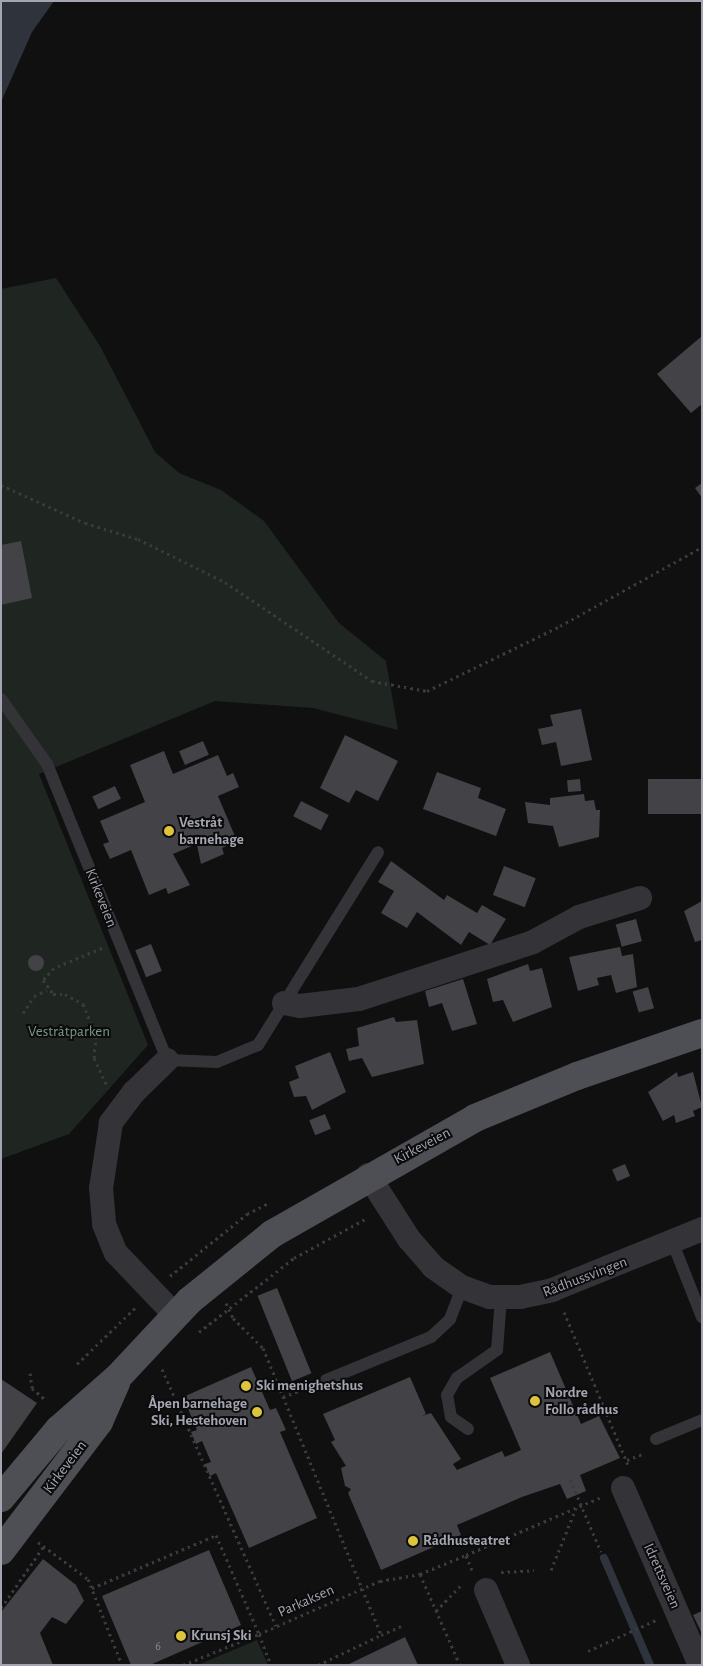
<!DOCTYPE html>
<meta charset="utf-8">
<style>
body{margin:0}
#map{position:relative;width:703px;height:1666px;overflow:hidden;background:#101011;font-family:"Alegreya Sans",sans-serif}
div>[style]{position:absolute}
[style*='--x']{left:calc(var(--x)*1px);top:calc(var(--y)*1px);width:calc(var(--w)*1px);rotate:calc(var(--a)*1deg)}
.green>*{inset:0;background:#1f2521}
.water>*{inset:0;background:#2f343c}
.stream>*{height:8px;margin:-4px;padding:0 4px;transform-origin:4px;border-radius:4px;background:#2f343c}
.building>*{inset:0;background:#424247;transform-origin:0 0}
.round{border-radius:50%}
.path>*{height:3px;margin-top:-1.5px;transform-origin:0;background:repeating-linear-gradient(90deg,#3a3a3f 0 2.5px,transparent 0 6.5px)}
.lane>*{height:12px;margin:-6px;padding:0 6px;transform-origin:6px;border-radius:6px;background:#343338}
.street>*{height:24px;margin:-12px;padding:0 12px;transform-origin:12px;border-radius:12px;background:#343338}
.primary>*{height:28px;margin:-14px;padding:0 14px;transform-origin:14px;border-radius:14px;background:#4e4e55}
.dots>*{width:14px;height:14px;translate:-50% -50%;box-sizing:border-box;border:2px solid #0b0b0c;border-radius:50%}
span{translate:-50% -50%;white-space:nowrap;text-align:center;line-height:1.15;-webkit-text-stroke:4px #0b0b0c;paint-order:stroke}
.number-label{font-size:12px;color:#8b8c96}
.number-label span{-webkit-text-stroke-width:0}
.poi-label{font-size:15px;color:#a3a5b1;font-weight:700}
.left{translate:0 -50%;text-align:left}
.right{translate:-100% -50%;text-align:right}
.street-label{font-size:15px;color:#a3a5b1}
.park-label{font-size:15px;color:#7b9a83}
.frame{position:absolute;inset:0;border:2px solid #a3a5b1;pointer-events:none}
</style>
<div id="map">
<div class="green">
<div style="clip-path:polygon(56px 278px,100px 346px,155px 452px,179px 473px,221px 490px,264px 521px,339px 623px,386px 661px,398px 730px,313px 708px,215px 701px,39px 774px,148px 1045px,69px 1134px,1px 1159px,1px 289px)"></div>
<div style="clip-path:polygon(257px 1640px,268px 1665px,198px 1665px,200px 1664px)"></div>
</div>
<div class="water">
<div style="clip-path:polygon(1px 1px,54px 1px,32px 32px,1px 102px)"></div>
</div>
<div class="stream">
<div style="--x:604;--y:1558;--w:116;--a:66.7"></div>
</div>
<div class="building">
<div style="clip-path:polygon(702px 336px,702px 404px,691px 413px,657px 374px)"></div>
<div style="clip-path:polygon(702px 483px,702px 498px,695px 488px)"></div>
<div style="clip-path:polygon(21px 541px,32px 598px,1px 605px,1px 545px)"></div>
<div style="clip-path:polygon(581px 709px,592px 760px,561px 766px,556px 742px,542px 745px,538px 729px,553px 726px,550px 715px)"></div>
<div style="clip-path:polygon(345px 735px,398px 761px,378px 801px,356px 790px,349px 803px,320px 788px)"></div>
<div style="left:203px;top:741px;width:15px;height:26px;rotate:67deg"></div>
<div style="clip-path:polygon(164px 751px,173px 774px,218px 755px,227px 776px,233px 773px,239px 787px,218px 796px,237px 841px,222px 848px,224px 854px,201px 864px,197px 845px,201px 842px,173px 854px,190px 885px,168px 894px,166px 888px,149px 895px,131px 850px,110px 859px,103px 844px,109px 842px,100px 821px,145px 802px,130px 765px)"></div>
<div style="clip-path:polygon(437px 772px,481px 788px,478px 798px,506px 809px,496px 836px,423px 809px)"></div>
<div style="left:580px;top:779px;width:12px;height:13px;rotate:85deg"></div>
<div style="left:702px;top:779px;width:35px;height:54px;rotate:90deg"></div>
<div style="left:115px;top:786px;width:14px;height:25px;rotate:65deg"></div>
<div style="clip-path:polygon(584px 794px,585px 801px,594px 800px,596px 810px,600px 810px,599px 837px,559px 847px,553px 826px,528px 823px,525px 802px,550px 805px,550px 798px)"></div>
<div style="left:301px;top:801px;width:31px;height:17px;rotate:27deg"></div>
<div style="clip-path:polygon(391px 861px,444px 900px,447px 895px,477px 913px,482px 905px,506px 919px,490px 945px,469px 932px,461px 945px,417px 912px,407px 928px,381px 913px,394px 891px,378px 882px)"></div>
<div style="left:504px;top:866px;width:34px;height:31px;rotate:21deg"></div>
<div style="clip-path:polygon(702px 901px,702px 940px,695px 942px,684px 911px)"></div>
<div style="left:636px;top:919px;width:23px;height:21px;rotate:75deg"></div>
<div style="left:151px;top:944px;width:29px;height:17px;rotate:68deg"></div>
<div style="clip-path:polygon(620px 947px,622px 956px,633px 954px,637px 987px,616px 993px,611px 975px,597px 978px,599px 985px,578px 991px,569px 957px)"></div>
<div class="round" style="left:28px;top:955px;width:16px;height:16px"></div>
<div style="clip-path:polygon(528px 964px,530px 971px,542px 968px,552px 1007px,513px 1022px,503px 1000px,493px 1002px,487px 979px)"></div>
<div style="clip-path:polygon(463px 979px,477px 1024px,452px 1031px,442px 1003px,429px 1007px,425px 991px)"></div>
<div style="left:648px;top:987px;width:22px;height:16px;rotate:74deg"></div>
<div style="clip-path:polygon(394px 1017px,396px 1022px,417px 1020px,424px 1064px,372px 1077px,362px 1058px,349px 1061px,346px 1049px,359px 1046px,357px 1028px)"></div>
<div style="clip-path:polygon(330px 1052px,346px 1092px,312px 1110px,306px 1096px,294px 1097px,289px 1082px,299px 1078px,295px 1066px)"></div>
<div style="clip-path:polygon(677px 1072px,678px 1077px,693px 1072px,702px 1107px,693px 1111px,695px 1116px,676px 1123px,674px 1115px,663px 1121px,648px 1092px)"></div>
<div style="left:325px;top:1114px;width:16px;height:17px;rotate:68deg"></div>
<div style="left:625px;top:1164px;width:13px;height:14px;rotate:67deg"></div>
<div style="left:277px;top:1288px;width:92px;height:21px;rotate:68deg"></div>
<div style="clip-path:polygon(550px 1352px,581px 1424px,599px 1416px,620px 1458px,580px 1475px,586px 1491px,567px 1499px,560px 1484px,522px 1497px,457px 1525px,461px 1535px,381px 1570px,348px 1493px,351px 1489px,345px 1486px,341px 1468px,346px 1466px,331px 1442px,335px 1440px,323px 1414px,410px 1377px,426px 1414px,422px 1416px,431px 1413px,461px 1459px,453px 1464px,457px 1470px,502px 1451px,505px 1457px,521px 1450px,490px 1378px)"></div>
<div style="clip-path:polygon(251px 1367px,270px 1410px,276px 1408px,286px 1430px,280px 1432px,317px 1518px,249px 1548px,216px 1473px,210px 1476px,205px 1464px,211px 1462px,202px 1441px,196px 1444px,191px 1432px,197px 1430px,183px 1397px)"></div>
<div style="clip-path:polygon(1px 1379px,37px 1403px,1px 1454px)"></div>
<div style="clip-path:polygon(209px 1550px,241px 1625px,150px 1665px,131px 1665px,102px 1596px)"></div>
<div style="clip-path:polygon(43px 1559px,76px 1585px,84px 1601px,66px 1624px,52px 1617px,40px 1633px,53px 1665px,1px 1665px,1px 1612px)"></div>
<div style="clip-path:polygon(702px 1611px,702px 1634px,693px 1615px)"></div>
<div style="clip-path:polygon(405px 1637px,418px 1665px,347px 1665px)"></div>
</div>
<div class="path">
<div style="--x:1;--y:485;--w:92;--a:24.3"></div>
<div style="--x:85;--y:523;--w:55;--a:16.8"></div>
<div style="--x:138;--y:539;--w:97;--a:26.3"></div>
<div style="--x:225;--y:582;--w:177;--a:34"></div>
<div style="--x:372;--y:681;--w:56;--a:10.3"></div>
<div style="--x:427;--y:691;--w:148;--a:-26"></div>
<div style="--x:560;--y:626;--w:162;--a:-29.1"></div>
<div style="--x:102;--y:948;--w:52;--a:157.4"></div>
<div style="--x:54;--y:968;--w:16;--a:133"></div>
<div style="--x:43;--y:980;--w:17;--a:54"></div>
<div style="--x:53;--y:994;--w:12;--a:0"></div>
<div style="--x:65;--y:994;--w:21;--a:29"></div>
<div style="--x:83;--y:1004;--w:35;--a:68"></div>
<div style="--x:96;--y:1036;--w:22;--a:95"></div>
<div style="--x:94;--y:1058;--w:33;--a:65"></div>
<div style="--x:23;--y:1013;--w:20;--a:-57"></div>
<div style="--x:34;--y:996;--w:14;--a:-25"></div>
<div style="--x:170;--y:1276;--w:99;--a:-38.8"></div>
<div style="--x:247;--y:1214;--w:25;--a:-27"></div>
<div style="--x:226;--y:1303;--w:17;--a:65"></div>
<div style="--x:233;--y:1318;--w:42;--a:45"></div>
<div style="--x:263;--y:1348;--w:310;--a:67.6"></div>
<div style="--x:381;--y:1635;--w:22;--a:-24"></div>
<div style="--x:564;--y:1312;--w:166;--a:67.3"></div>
<div style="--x:199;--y:1332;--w:120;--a:-37.9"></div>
<div style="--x:294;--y:1258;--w:83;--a:-28.7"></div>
<div style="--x:77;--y:1364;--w:82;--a:-44"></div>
<div style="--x:162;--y:1369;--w:281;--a:66.1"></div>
<div style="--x:30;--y:1373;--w:15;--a:82"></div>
<div style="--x:32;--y:1388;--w:18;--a:41"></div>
<div style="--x:283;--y:1397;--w:28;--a:-21"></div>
<div style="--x:627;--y:1460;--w:19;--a:-21"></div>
<div style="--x:570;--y:1479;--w:79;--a:67"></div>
<div style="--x:38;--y:1542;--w:62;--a:36.5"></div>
<div style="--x:88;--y:1579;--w:92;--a:68.4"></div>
<div style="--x:472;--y:1570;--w:16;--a:-112"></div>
<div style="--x:466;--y:1555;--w:147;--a:-23.2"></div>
<div style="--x:551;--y:1570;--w:67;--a:-68"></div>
<div style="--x:501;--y:1572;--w:33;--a:-3"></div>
<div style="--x:420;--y:1574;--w:99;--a:66.3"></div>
<div style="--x:92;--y:1588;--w:135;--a:-23.1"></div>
<div style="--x:216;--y:1535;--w:108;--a:66.5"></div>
<div style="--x:259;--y:1634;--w:132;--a:-23.7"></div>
<div style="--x:380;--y:1581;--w:41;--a:-9.9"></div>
<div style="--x:420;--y:1574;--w:50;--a:-22.4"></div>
<div style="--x:1;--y:1608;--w:75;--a:-55.3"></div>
<div style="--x:436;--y:1611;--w:37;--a:-46"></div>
<div style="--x:588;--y:1651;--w:75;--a:-24.5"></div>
<div style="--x:183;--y:1665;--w:82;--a:-22.2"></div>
<div style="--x:259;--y:1634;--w:33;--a:69"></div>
<div style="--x:318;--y:1665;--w:70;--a:-25.5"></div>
</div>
<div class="lane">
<div style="--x:1;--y:699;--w:80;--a:54.7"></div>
<div style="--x:47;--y:764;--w:319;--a:67.9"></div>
<div style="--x:167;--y:1060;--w:50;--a:2.3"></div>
<div style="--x:217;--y:1062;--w:44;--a:-22.5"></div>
<div style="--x:258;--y:1045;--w:227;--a:-58.1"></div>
<div style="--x:672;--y:1241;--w:82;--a:68.5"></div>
<div style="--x:326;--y:1380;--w:113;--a:-22.3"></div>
<div style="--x:431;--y:1337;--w:26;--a:-43"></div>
<div style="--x:450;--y:1319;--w:34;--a:-69"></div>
<div style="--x:468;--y:1429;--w:21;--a:-145"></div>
<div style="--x:451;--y:1417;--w:22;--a:-100"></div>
<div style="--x:447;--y:1395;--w:20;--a:-60"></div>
<div style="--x:457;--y:1378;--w:49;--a:-35"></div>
<div style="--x:497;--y:1350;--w:52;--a:-85.6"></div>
<div style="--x:656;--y:1439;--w:50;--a:-22.4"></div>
</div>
<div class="street">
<div style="--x:284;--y:1003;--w:16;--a:11"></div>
<div style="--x:300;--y:1006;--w:59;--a:-6.8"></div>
<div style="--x:359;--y:999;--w:183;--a:-18.1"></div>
<div style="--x:533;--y:942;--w:52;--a:-28.5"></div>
<div style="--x:579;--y:917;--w:64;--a:-17.3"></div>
<div style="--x:167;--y:1060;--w:46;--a:135.9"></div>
<div style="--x:134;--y:1092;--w:39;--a:127"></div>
<div style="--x:111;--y:1123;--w:66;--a:98.7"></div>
<div style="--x:101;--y:1188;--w:36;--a:85"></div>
<div style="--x:104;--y:1224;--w:31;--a:68"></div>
<div style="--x:116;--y:1253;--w:86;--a:46.4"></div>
<div style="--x:368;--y:1175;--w:76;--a:57.4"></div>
<div style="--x:409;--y:1239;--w:37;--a:49"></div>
<div style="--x:433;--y:1267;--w:35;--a:35"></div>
<div style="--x:462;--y:1287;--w:30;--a:20"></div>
<div style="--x:490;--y:1297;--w:30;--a:0"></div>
<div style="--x:520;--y:1297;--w:33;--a:-12"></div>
<div style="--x:552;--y:1290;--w:162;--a:-22.1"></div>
<div style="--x:623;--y:1488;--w:193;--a:66.5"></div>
<div style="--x:486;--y:1590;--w:82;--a:66.9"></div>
</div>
<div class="primary">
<div style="--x:1;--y:1498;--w:90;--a:-50"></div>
<div style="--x:59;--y:1429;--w:79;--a:-41.4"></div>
<div style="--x:118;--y:1377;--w:104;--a:-46.9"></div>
<div style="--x:189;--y:1301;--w:107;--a:-38.9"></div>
<div style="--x:272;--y:1234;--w:234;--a:-29.7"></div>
<div style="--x:475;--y:1118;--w:110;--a:-22.4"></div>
<div style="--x:577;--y:1076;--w:132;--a:-19"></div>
<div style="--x:1;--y:1551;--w:162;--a:-52.8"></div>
<div style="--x:99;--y:1422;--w:43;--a:-66.4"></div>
</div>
<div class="dots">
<div style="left:169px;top:831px;background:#dec43c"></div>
<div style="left:246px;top:1386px;background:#dec43c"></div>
<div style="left:535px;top:1401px;background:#dec43c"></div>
<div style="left:257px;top:1412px;background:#dec43c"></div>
<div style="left:413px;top:1541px;background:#dec43c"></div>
<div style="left:181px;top:1636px;background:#dec43c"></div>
</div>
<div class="number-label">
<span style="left:158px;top:1647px">6</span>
</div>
<div class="poi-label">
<span class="left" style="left:179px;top:831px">Vestråt<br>barnehage</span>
<span class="left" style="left:256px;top:1386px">Ski menighetshus</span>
<span class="left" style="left:545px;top:1401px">Nordre<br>Follo rådhus</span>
<span class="right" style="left:247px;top:1412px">Åpen barnehage<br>Ski, Hestehoven</span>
<span class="left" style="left:423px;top:1541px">Rådhusteatret</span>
<span class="left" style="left:191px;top:1636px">Krunsj Ski</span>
</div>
<div class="street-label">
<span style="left:101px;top:898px;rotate:68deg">Kirkeveien</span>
<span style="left:422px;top:1146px;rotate:-28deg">Kirkeveien</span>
<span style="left:585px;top:1277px;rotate:-21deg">Rådhussvingen</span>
<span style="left:65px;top:1467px;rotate:-53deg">Kirkeveien</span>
<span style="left:662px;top:1576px;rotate:66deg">Idrettsveien</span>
<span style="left:306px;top:1601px;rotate:-24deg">Parkaksen</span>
</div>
<div class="park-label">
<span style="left:69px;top:1032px">Vestråtparken</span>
</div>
<div class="frame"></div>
</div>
